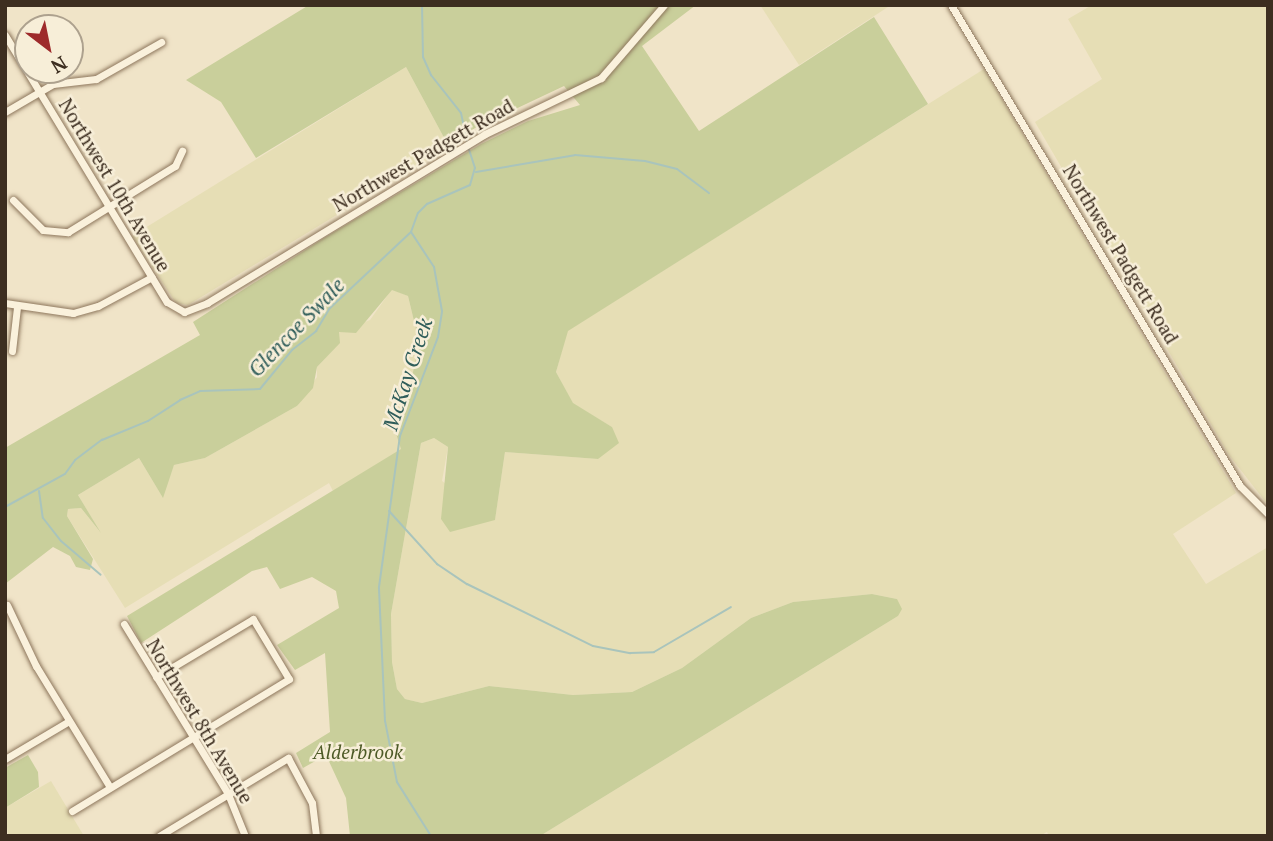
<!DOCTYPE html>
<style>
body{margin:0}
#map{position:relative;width:1273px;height:841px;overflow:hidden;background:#f0e4c8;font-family:"PT Serif",serif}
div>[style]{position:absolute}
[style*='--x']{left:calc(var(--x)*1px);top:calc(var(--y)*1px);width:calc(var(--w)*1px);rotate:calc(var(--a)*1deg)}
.farmland>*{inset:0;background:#e6deb5}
.green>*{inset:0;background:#c9cf9b}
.stream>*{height:2px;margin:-1px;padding:0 1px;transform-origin:1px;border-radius:1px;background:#a9c4bc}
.roads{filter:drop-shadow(0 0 2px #8d765c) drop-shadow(0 0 2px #8d765c)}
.minor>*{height:7px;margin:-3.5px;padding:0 3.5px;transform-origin:3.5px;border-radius:3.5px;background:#faf1dc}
span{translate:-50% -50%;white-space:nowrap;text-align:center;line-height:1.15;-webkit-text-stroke:5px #f7eed8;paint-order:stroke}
.street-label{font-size:19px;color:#3d2e20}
.park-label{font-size:19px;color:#4d5a26;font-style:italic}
.water-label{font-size:21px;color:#2f5d5a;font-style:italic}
.frame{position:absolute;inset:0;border:7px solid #3d2e20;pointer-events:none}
.north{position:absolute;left:14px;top:14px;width:70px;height:70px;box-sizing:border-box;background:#f7eed8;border:2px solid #ada18e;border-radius:50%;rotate:148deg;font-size:19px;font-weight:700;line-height:28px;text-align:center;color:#3d2e20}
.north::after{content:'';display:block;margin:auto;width:24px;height:32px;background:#9e2a2b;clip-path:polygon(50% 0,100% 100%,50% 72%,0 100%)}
</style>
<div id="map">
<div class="farmland">
<div style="clip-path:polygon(760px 5px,891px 5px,799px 65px)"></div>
<div style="clip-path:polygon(1092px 5px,1268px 5px,1268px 505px,1229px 455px,1035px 122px,1102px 79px,1068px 19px)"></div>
<div style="clip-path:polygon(406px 67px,449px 147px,188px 305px,176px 303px,132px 236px)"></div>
<div style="clip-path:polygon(984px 69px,1236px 493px,1173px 534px,1206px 584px,1268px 547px,1268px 836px,1049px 836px,1047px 832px,1040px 836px,540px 836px,898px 616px,897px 599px,872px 594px,793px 602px,751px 618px,682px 668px,632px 692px,573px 695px,489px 686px,422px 703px,405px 699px,397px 689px,392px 662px,391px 614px,421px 443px,434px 438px,448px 447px,442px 481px,495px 519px,505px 452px,598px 459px,612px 427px,573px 404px,556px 372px,567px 331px)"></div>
<div style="clip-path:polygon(392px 289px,408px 296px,419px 342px,407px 402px,394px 427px,402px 449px,333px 491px,329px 483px,125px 608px,67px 516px,68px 509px,81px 508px,100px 532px,78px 495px,139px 458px,162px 496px,174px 465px,205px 458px,297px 406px,317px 377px,317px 367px,332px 351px,339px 332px,370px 320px)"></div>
<div style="clip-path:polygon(51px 781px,84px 836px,8px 836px,5px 808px)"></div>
</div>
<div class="green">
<div style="clip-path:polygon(309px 5px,696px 5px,642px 46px,699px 131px,874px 17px,928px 104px,568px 331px,556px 372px,573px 403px,612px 427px,619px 443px,598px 459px,505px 452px,495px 520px,450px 532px,441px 519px,448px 447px,434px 438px,421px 443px,391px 614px,392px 662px,397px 689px,405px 699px,422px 703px,489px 686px,573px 695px,632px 692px,682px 668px,751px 618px,793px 602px,872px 594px,897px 599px,902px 609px,898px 616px,540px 836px,350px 836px,346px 798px,326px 755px,303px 768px,296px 753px,330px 732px,325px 653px,295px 670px,277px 645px,339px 608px,336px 591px,312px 577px,280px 589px,267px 567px,252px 571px,141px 643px,127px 616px,401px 449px,394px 427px,407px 402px,419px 342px,408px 296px,392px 290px,356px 333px,339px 332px,340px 343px,317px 367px,313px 388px,297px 406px,205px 458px,174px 465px,163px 498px,139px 458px,78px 495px,101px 533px,81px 508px,68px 509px,67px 516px,93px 559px,90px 570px,76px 567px,70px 556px,53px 547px,5px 584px,5px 448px,200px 335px,193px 322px,324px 238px,481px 144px,528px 121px,580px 105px,564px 86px,475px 128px,449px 147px,406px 67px,256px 158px,221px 102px,186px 80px)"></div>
<div style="clip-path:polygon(28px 755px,38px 772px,39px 787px,5px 808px,5px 768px)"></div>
</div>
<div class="stream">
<div style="--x:422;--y:5;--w:52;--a:88.9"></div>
<div style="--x:423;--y:57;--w:20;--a:66"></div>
<div style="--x:431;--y:75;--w:48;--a:51.7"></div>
<div style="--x:461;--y:113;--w:30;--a:78"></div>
<div style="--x:476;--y:172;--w:100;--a:-9.7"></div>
<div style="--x:575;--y:155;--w:70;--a:4.9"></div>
<div style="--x:645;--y:161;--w:33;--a:14"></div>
<div style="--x:677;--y:169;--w:40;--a:37"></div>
<div style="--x:39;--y:491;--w:27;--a:82"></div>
<div style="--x:43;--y:518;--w:29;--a:52"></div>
<div style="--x:61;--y:541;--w:52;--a:40.4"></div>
<div style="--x:5;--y:507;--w:68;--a:-28.8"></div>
<div style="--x:65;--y:474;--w:17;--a:-54"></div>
<div style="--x:75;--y:460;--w:34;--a:-37"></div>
<div style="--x:102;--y:440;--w:50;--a:-22.4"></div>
<div style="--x:148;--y:421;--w:38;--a:-33"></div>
<div style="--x:180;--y:400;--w:22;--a:-24"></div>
<div style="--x:200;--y:391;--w:60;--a:-1.9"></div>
<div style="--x:260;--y:389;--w:50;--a:-50.6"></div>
<div style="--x:292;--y:350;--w:31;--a:-38"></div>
<div style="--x:316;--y:331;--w:26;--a:-59"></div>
<div style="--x:329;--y:309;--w:111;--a:-43.2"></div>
<div style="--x:389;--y:511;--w:72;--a:47.8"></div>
<div style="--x:437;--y:564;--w:36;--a:34"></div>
<div style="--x:467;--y:584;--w:140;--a:26.2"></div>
<div style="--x:593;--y:646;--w:38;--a:11"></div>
<div style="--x:630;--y:653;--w:24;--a:-2"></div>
<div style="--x:654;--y:652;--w:89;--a:-30.3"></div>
<div style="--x:431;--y:836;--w:64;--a:-122.2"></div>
<div style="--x:397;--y:782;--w:62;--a:-101.1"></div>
<div style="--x:385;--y:721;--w:134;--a:-92.6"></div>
<div style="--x:379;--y:587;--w:152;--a:-82.1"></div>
<div style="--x:400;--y:436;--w:106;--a:-69"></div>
<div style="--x:438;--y:337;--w:26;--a:-81"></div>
<div style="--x:442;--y:311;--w:45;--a:-100.3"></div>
<div style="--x:434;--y:267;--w:42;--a:-123.3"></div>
<div style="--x:411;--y:232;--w:20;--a:-70"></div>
<div style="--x:418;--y:213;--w:13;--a:-45"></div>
<div style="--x:427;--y:204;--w:47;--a:-23.8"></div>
<div style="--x:470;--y:185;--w:18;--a:-74"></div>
<div style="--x:475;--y:168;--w:22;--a:-108"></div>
</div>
<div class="roads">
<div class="minor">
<div style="--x:951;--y:5;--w:561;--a:59"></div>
<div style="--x:1240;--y:486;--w:40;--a:45"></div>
<div style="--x:5;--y:35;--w:312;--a:58.8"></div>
<div style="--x:167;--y:302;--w:20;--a:30"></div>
<div style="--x:184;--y:312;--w:25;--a:-21"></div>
<div style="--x:207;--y:303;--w:325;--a:-31.3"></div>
<div style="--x:485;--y:134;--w:129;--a:-25.8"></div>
<div style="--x:601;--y:78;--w:96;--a:-49.2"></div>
<div style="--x:5;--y:112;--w:56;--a:-30.3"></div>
<div style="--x:53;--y:84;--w:43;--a:-6.6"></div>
<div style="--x:96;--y:79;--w:75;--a:-29.6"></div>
<div style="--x:13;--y:200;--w:42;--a:45"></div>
<div style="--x:43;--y:230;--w:25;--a:5"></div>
<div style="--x:68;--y:232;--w:126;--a:-31.7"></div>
<div style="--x:175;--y:166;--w:17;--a:-65"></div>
<div style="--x:5;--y:303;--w:69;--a:8.4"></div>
<div style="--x:73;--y:313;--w:26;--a:-16"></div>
<div style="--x:98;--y:306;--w:61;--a:-28.2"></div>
<div style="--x:12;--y:351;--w:44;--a:-83.5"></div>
<div style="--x:7;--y:605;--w:68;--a:64.6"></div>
<div style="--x:36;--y:666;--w:142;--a:58.6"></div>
<div style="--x:124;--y:624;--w:199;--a:58.5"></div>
<div style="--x:228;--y:794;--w:45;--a:68"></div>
<div style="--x:5;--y:759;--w:74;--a:-30.7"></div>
<div style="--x:72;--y:811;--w:254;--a:-31.3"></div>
<div style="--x:289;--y:679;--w:70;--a:-121"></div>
<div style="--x:253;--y:619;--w:113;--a:149.1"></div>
<div style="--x:159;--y:836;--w:151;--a:-31.2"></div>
<div style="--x:288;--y:758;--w:51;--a:61.9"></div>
<div style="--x:312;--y:803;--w:33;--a:83"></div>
</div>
</div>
<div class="street-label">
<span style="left:423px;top:155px;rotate:-30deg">Northwest Padgett Road</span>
<span style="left:115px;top:185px;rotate:59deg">Northwest 10th Avenue</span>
<span style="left:1121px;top:254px;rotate:59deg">Northwest Padgett Road</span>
<span style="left:200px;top:721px;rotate:59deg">Northwest 8th Avenue</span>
</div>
<div class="park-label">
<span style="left:358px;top:752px">Alderbrook</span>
</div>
<div class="water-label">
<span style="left:296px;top:327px;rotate:-46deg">Glencoe Swale</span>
<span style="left:407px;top:374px;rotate:-72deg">McKay Creek</span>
</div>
<div class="frame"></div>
<div class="north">N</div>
</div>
